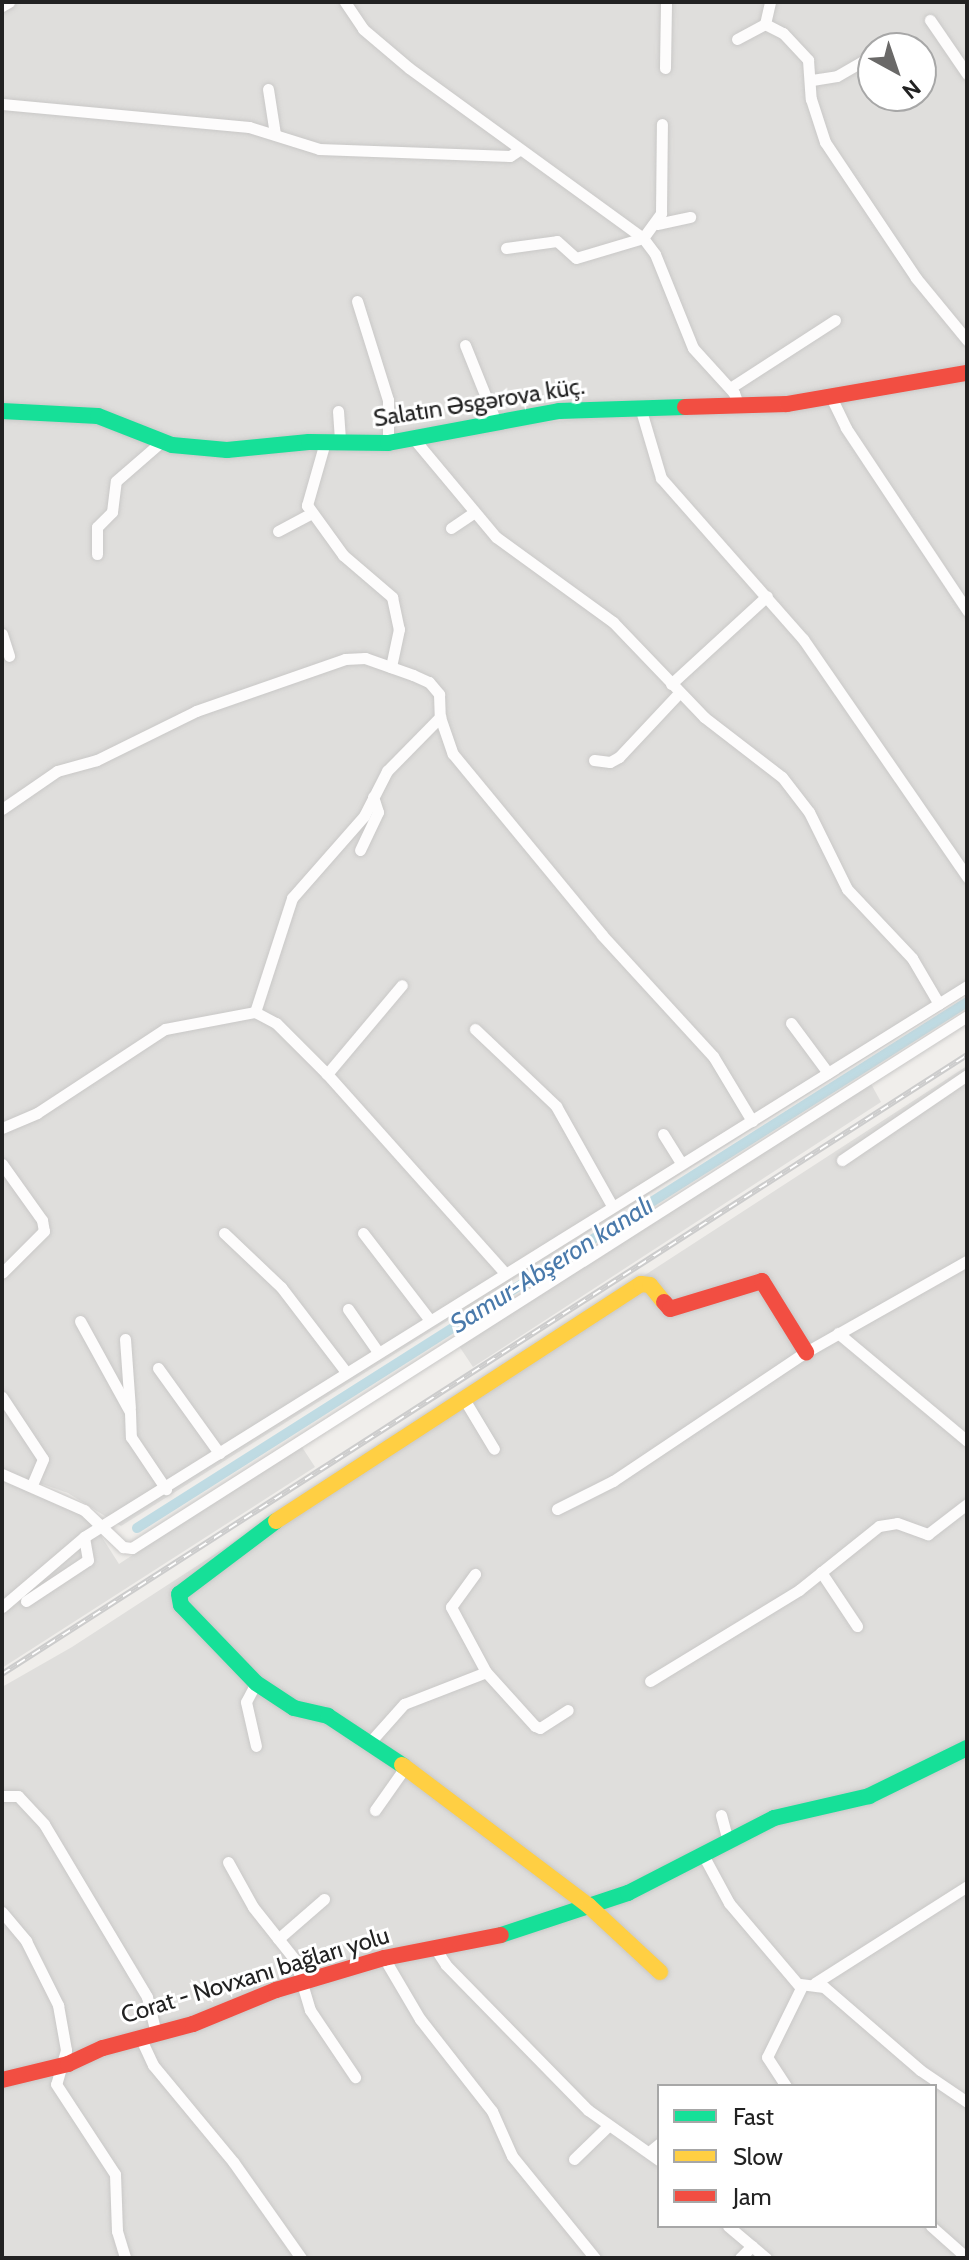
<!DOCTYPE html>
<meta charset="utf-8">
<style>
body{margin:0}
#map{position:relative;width:969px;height:2260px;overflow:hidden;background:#f0eeeb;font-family:Cabin,sans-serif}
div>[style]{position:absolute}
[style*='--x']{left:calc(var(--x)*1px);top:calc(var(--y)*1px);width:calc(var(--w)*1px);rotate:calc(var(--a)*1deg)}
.residential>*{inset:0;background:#dfdedc}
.canal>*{height:10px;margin:-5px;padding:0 5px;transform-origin:5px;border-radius:5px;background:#bfdbe3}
.roads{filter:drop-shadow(0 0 2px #c9c8c7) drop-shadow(0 0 2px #c9c8c7)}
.street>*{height:11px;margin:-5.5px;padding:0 5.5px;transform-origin:5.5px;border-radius:5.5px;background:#fdfcfc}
.fast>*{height:16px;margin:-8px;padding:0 8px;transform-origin:8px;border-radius:8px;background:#16e098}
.slow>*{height:16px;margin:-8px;padding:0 8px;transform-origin:8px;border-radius:8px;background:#ffcf43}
.jam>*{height:16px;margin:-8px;padding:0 8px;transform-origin:8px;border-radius:8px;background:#f24e42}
.rail>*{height:6px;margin-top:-3px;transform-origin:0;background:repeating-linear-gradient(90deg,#fff 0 9px,#ccc 0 18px);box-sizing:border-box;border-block:2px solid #ccc}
span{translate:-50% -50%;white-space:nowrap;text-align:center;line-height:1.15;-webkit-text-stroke:6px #fff;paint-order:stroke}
.street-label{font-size:24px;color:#222}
.water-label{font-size:26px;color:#4a7aab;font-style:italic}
.frame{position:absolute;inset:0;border:4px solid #222;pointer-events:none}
.legend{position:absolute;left:657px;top:2084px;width:280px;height:144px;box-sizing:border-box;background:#fff;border:2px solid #a7a7a7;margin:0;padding:10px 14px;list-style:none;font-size:24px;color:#222}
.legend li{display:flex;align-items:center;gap:16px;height:40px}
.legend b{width:40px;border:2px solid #a7a7a7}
.north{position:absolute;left:857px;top:32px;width:80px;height:80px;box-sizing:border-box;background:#fff;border:2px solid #a7a7a7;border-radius:50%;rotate:140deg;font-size:22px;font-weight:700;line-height:32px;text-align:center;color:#222}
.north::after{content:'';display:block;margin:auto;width:28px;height:36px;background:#6a6968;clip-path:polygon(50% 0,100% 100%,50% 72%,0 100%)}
</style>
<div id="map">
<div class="residential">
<div style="clip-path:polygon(evenodd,2px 2px,967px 2px,967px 369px,911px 374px,824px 394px,422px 433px,230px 445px,183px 443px,108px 413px,2px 407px,2px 2px,873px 48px,921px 48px,921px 96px,873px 96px,873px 48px)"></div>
<div style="clip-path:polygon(967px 379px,967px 994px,121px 1526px,68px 1493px,2px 1470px,2px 416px,89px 419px,226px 455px)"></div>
<div style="clip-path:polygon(evenodd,967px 1066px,967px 2258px,2px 2258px,2px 1687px,72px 1647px,967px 1066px,659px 2086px,935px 2086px,935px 2226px,659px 2226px,659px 2086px)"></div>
<div style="clip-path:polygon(870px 1082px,881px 1102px,473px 1367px,457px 1343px)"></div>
<div style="clip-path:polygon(300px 1444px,315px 1467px,2px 1668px,2px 1479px,21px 1483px,91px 1520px,119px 1564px)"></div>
</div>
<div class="canal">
<div style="--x:137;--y:1528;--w:983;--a:-32.36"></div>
</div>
<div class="roads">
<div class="street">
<div style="--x:345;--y:2;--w:32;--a:56"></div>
<div style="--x:363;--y:29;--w:60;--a:40.3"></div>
<div style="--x:409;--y:68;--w:289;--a:36"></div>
<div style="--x:643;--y:238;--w:20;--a:53"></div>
<div style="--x:655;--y:254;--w:101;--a:68"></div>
<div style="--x:693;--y:348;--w:61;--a:47.7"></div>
<div style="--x:734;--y:393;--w:15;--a:70"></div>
<div style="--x:2;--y:6;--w:8;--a:-30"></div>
<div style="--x:930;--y:20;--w:65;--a:55.6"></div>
<div style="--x:765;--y:24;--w:23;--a:-77"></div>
<div style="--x:737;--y:39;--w:32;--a:-28"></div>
<div style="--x:765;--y:24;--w:20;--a:27"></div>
<div style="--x:783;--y:33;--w:37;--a:47"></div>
<div style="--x:808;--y:60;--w:39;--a:86"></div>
<div style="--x:811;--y:99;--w:45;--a:72"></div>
<div style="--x:825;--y:142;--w:164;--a:56.2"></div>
<div style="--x:916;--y:278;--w:80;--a:50.6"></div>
<div style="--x:665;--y:68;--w:66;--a:-89.1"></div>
<div style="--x:812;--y:80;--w:25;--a:-9"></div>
<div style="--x:837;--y:76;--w:30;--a:-30"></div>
<div style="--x:268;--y:89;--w:46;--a:81.2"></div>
<div style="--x:2;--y:104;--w:248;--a:5.3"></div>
<div style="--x:249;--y:127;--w:73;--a:17.4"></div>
<div style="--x:319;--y:149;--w:191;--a:2.1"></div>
<div style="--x:510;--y:156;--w:11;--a:-34"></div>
<div style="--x:657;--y:224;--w:34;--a:-12"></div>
<div style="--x:506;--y:248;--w:51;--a:-7.8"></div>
<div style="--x:557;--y:241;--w:25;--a:42"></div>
<div style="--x:576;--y:258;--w:70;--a:-16.6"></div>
<div style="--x:643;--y:238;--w:31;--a:-54"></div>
<div style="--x:661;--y:213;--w:89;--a:-89.4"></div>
<div style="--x:357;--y:301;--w:104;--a:72.6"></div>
<div style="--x:388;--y:400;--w:43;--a:90"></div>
<div style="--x:465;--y:345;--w:83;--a:68.1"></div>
<div style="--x:730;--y:388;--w:125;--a:-32.9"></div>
<div style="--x:831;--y:397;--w:34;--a:64"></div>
<div style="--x:846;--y:428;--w:219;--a:56.4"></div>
<div style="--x:640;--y:407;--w:74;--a:73.5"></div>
<div style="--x:661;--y:478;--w:215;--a:48.6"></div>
<div style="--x:803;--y:639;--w:289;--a:55.4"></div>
<div style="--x:338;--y:411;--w:31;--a:86"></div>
<div style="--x:414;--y:439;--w:128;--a:50.1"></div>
<div style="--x:496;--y:537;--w:145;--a:36"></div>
<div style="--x:613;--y:622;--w:132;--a:46.2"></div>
<div style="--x:704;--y:717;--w:98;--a:37.6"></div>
<div style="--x:782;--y:777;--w:44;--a:52.4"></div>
<div style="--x:809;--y:812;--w:86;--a:63.7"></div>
<div style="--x:847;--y:889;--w:95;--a:46.7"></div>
<div style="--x:912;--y:958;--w:53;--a:59.6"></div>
<div style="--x:325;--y:442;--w:66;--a:105.9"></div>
<div style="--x:307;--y:505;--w:62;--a:54.2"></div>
<div style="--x:343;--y:555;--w:65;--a:40.6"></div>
<div style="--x:392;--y:597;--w:33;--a:78"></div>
<div style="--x:399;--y:629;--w:39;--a:102"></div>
<div style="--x:451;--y:528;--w:27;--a:-34"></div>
<div style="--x:278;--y:531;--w:36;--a:-28"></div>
<div style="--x:97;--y:554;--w:27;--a:-90"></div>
<div style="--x:97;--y:527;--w:21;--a:-45"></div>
<div style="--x:112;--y:512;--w:31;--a:-83"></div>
<div style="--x:116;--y:481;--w:60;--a:-40.9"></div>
<div style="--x:2;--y:634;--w:23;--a:72"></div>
<div style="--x:671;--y:684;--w:130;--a:-42.5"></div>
<div style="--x:594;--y:760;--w:16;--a:7"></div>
<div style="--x:610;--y:762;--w:10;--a:-29"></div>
<div style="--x:619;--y:757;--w:88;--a:-46.8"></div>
<div style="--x:2;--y:809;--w:67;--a:-34.6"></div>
<div style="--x:57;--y:771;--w:41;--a:-15.4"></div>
<div style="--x:97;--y:760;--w:110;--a:-26.3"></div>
<div style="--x:196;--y:711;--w:158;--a:-19.2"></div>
<div style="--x:345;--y:659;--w:20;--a:-3"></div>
<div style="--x:365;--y:658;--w:51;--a:19.5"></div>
<div style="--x:413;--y:675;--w:17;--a:24"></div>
<div style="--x:429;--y:682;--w:16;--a:50"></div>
<div style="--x:439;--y:694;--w:23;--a:88"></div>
<div style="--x:440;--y:717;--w:39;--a:71"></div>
<div style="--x:453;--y:754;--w:234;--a:50.5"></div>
<div style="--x:602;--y:935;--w:164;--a:47.5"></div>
<div style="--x:713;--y:1056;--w:76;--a:59"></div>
<div style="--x:360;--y:850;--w:42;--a:-64.7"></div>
<div style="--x:378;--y:812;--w:16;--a:-108"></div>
<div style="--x:255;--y:1012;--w:120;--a:-72"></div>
<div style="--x:292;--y:898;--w:109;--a:-48.7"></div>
<div style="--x:364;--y:816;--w:51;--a:-62.9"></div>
<div style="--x:387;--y:771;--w:76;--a:-45.5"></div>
<div style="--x:791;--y:1023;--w:62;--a:53.5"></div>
<div style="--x:475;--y:1029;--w:112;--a:43.5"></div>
<div style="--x:556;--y:1106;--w:112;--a:60.7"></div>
<div style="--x:327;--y:1074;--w:116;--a:-49.9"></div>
<div style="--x:2;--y:1128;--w:38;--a:-23"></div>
<div style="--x:37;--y:1113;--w:153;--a:-33.3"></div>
<div style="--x:165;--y:1029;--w:92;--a:-10.7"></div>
<div style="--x:255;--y:1012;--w:24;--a:28"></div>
<div style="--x:276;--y:1023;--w:72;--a:45"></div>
<div style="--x:327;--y:1074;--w:266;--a:48.2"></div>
<div style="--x:663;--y:1134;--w:34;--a:58"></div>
<div style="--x:842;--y:1160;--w:151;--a:-34.2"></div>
<div style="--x:2;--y:1164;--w:69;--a:54.5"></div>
<div style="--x:42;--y:1220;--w:11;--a:80"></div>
<div style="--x:44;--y:1231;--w:59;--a:135"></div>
<div style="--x:224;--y:1233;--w:79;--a:43.5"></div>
<div style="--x:281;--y:1287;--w:107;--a:52.6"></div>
<div style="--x:363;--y:1233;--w:108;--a:52.5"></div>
<div style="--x:348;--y:1309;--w:52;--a:55.1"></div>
<div style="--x:80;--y:1321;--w:104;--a:61.2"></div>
<div style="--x:130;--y:1412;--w:25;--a:88"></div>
<div style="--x:131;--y:1437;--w:63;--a:56.1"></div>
<div style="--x:838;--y:1333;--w:168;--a:39.9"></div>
<div style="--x:125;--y:1339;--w:69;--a:85.9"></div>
<div style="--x:158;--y:1368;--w:105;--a:54.3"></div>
<div style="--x:2;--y:1397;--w:74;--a:56.5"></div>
<div style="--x:43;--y:1459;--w:26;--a:113"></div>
<div style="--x:464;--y:1399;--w:58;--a:59"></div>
<div style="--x:2;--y:1474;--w:90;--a:23.7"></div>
<div style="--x:84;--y:1510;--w:54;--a:43.5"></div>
<div style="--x:123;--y:1547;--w:9;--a:6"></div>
<div style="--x:132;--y:1548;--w:990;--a:-32.5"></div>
<div style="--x:557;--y:1509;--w:63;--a:-26.6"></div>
<div style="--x:613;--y:1481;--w:232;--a:-33.8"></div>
<div style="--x:806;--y:1352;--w:185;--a:-29.5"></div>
<div style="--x:821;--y:1572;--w:65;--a:56.3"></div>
<div style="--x:26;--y:1601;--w:74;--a:-33.5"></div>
<div style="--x:88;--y:1560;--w:23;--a:-100"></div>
<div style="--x:2;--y:1607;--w:108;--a:-40.5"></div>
<div style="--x:84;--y:1537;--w:1041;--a:-31.96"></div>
<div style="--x:486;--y:1672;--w:73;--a:47.8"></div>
<div style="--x:535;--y:1726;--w:5;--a:22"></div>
<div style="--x:540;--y:1728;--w:33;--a:-33"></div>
<div style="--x:650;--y:1681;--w:175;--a:-31.4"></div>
<div style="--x:799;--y:1590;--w:102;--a:-38.7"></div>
<div style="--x:879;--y:1526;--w:18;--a:-9"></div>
<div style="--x:897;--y:1523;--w:33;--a:20"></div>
<div style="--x:928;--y:1534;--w:49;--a:-37.6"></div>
<div style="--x:256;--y:1683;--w:21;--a:118"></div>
<div style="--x:246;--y:1702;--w:45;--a:77.2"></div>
<div style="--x:371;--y:1741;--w:50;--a:-48.3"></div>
<div style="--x:404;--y:1704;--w:88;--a:-21.3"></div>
<div style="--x:486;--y:1672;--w:74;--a:-118.3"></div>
<div style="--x:451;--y:1607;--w:41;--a:-54"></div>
<div style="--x:2;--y:1796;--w:16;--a:0"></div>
<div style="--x:18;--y:1796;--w:38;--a:47"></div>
<div style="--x:44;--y:1824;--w:201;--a:59.2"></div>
<div style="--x:147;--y:1997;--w:37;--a:76"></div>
<div style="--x:375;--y:1810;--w:54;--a:-54.8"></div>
<div style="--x:721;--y:1815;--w:24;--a:75"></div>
<div style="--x:702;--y:1853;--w:57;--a:61.6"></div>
<div style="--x:729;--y:1903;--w:111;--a:49.7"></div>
<div style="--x:801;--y:1988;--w:77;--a:116.2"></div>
<div style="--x:767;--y:2057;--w:35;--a:57"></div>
<div style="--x:228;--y:1862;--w:51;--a:60.9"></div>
<div style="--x:253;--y:1907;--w:68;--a:51.6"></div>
<div style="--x:295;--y:1960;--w:52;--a:73.3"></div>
<div style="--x:310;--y:2010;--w:81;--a:56.1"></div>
<div style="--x:2;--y:1912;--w:38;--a:50"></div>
<div style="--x:26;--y:1941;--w:72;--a:63.4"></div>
<div style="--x:58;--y:2005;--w:46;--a:79.9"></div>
<div style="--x:66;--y:2050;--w:35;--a:106"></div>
<div style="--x:56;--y:2084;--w:108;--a:56.8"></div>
<div style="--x:115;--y:2174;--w:57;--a:88"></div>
<div style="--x:117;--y:2231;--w:28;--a:73"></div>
<div style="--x:278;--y:1939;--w:61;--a:-41"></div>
<div style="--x:435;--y:1948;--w:20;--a:57"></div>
<div style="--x:446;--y:1965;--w:203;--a:45.6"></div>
<div style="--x:588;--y:2110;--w:87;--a:35.2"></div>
<div style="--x:384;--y:1958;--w:71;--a:59.5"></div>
<div style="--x:420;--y:2019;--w:117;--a:52"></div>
<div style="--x:492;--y:2111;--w:49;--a:66"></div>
<div style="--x:512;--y:2156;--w:132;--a:50.9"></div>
<div style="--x:815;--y:1983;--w:180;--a:-32.5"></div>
<div style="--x:800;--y:1984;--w:24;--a:7"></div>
<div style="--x:824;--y:1987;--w:127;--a:40.8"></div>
<div style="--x:920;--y:2070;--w:57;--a:34.2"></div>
<div style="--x:140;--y:2037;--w:31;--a:65"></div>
<div style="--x:153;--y:2065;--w:127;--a:50.4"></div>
<div style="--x:234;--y:2163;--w:116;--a:54.8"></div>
<div style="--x:649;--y:2152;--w:13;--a:-39"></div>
<div style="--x:574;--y:2159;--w:47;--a:-44.1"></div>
<div style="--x:728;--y:2226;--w:50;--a:40.1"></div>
<div style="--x:931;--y:2226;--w:48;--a:41.6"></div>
<div style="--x:740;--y:2258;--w:17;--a:-45"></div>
</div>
<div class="fast">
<div style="--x:2;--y:411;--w:96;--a:3"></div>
<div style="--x:98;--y:416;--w:79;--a:21.4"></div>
<div style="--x:172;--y:445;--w:55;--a:5.2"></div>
<div style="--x:227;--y:450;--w:82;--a:-5.6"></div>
<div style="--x:309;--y:442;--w:79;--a:0.7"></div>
<div style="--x:388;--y:443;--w:174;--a:-10.6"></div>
<div style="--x:559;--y:411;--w:126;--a:-1.8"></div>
<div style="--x:276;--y:1521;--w:121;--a:143"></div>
<div style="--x:179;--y:1594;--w:11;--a:80"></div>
<div style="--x:181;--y:1605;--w:108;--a:46.1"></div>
<div style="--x:256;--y:1683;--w:45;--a:33.3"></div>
<div style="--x:294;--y:1708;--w:35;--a:13"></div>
<div style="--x:328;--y:1716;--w:89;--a:33.5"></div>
<div style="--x:501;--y:1935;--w:134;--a:-18.3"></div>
<div style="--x:628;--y:1893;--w:164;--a:-27.2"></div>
<div style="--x:774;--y:1818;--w:98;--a:-13"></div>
<div style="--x:869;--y:1796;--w:109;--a:-26.1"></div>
</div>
<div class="slow">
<div style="--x:276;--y:1521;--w:435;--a:-33"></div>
<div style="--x:641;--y:1284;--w:9;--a:6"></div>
<div style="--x:650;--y:1285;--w:22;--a:51"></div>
<div style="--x:402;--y:1765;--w:234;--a:37"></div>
<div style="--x:589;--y:1906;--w:97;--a:42.9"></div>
</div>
<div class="jam">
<div style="--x:685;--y:407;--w:102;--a:-1.7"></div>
<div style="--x:787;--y:404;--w:183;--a:-9.8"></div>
<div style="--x:664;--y:1302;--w:9;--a:49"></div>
<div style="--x:670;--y:1309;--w:96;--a:-16.9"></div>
<div style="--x:762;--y:1281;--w:84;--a:58.2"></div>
<div style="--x:2;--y:2080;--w:68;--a:-13.6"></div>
<div style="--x:68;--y:2064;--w:38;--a:-25"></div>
<div style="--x:103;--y:2048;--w:93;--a:-14.9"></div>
<div style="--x:193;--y:2024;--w:90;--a:-22.3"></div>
<div style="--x:276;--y:1990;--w:113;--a:-16.5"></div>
<div style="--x:384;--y:1958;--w:119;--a:-11.1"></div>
</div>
</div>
<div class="rail">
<div style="--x:2;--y:1674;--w:1146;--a:-32.68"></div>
</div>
<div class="street-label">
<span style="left:479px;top:402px;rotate:-9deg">Salatın Əsgərova küç.</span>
<span style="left:255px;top:1975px;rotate:-17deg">Corat - Novxanı bağları yolu</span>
</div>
<div class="water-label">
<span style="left:552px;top:1265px;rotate:-32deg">Samur-Abşeron kanalı</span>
</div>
<div class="frame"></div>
<ul class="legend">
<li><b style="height:10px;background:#16e098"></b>Fast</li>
<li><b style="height:10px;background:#ffcf43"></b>Slow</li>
<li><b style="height:10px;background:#f24e42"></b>Jam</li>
</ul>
<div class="north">N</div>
</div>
